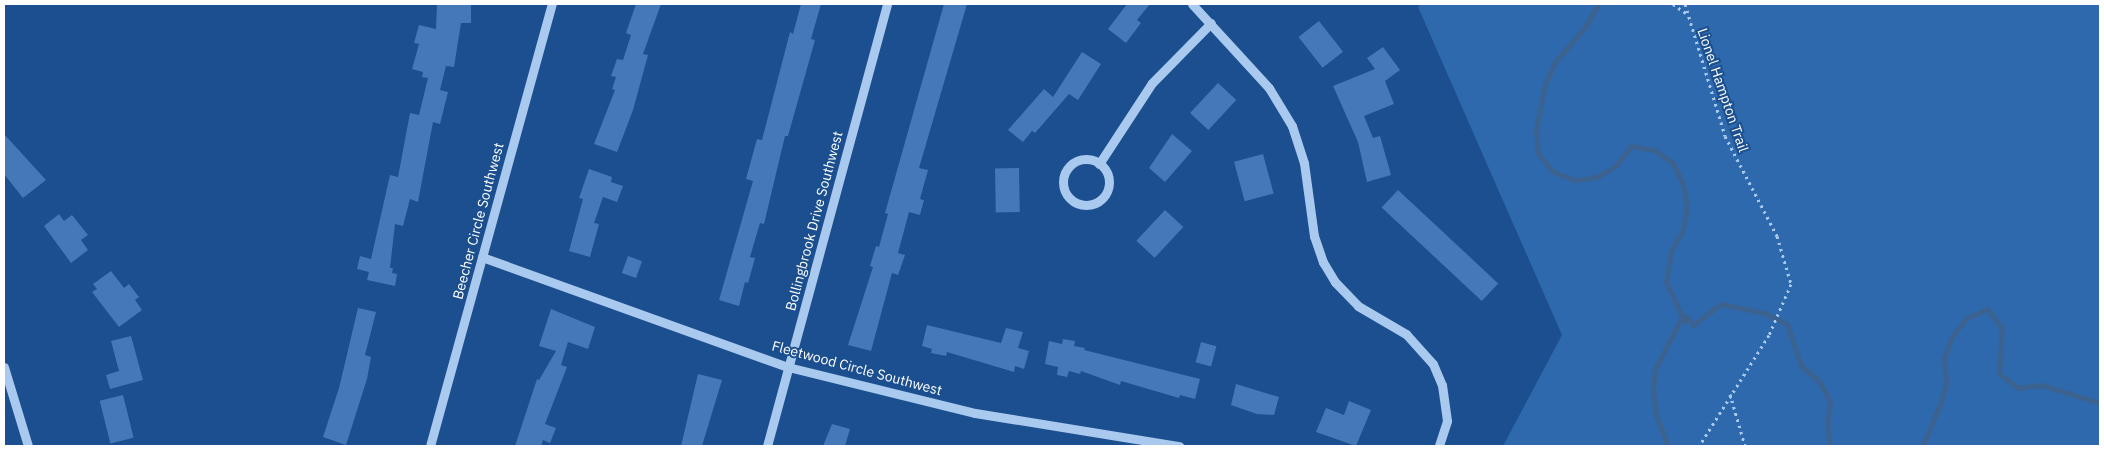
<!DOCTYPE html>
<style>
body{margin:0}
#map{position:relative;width:2104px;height:450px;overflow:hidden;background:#1b4f8f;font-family:"IBM Plex Sans",sans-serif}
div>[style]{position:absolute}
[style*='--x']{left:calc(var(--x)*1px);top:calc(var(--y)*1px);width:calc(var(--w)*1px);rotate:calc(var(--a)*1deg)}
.green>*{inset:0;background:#2e69ad}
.stream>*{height:5px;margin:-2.5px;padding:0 2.5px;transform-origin:2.5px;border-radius:2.5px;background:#3c6290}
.building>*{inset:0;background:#4478b7;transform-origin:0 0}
.path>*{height:3px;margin-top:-1.5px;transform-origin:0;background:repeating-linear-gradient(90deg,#a9c9ee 0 2.5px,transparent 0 6.5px)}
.minor>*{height:9px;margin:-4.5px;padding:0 4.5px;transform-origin:4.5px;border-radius:4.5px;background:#a9c9ee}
.minor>.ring{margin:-4.5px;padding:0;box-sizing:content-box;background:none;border:9px solid #a9c9ee;border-radius:50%}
span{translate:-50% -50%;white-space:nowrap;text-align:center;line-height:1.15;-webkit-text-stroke:4px #1b4f8f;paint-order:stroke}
.street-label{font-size:14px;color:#fff}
.frame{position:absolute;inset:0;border:5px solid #fff;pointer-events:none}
</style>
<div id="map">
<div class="green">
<div style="clip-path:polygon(1421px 4px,2100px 4px,2100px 446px,1503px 446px,1562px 335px,1418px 7px)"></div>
</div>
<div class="stream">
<div style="--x:1598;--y:4;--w:25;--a:119"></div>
<div style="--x:1586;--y:26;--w:48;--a:130.7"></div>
<div style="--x:1555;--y:62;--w:24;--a:114"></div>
<div style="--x:1545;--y:84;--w:47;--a:101.1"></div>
<div style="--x:1536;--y:130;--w:23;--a:85"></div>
<div style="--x:1538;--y:153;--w:23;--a:52"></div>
<div style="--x:1552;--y:171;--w:24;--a:22"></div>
<div style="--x:1574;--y:180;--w:23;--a:-7"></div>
<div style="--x:1597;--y:177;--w:23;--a:-31"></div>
<div style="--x:1617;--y:165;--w:24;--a:-54"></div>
<div style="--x:1631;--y:146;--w:23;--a:10"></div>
<div style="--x:1654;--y:150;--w:23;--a:34"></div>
<div style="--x:1673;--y:163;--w:23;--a:65"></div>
<div style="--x:1683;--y:184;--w:23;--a:80"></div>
<div style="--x:1687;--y:207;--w:23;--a:100"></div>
<div style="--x:1683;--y:230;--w:24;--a:120"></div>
<div style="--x:1671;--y:251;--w:31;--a:99"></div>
<div style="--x:1666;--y:282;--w:43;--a:65.2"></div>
<div style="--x:1684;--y:321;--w:5;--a:-68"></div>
<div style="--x:1686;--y:316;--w:11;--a:52"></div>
<div style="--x:1693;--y:325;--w:35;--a:-37"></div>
<div style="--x:1721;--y:304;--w:44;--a:11.8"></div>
<div style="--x:1764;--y:313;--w:25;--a:26"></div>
<div style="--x:1787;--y:324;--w:44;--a:71.6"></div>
<div style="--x:1801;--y:366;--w:23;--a:40"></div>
<div style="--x:1819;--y:381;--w:24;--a:62"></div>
<div style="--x:1830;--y:402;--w:23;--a:97"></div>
<div style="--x:1827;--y:425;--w:21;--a:82"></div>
<div style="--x:1668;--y:446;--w:33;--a:-111"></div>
<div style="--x:1656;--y:415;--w:23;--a:-97"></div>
<div style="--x:1653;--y:392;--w:23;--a:-85"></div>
<div style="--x:1655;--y:369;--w:59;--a:-62.6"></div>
<div style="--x:1922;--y:446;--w:45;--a:-66.3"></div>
<div style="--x:1940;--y:405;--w:24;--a:-75"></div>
<div style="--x:1946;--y:382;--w:24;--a:-95"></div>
<div style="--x:1944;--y:358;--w:23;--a:-70"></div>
<div style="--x:1952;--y:336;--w:23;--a:-50"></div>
<div style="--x:1967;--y:318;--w:22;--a:-24"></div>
<div style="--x:1987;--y:309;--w:24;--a:52"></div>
<div style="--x:2002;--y:328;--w:46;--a:93.7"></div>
<div style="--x:1999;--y:374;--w:24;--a:36"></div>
<div style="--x:2018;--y:388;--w:24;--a:-7"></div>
<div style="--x:2042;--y:385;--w:61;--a:17.2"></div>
</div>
<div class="building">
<div style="clip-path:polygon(437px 4px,471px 4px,471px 23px,461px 23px,454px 67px,446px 66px,440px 90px,448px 92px,440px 124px,433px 122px,418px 202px,410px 199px,403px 226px,395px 224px,390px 268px,393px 268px,392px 273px,397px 274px,395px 286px,367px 280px,369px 272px,357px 269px,360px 256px,371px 259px,390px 175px,398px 177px,410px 113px,419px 115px,428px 78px,422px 77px,423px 72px,412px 69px,419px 44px,414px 43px,419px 25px,436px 29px)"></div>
<div style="clip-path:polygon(636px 4px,661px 4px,643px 54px,648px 55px,633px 110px,617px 152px,594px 144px,615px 90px,612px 89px,616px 77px,611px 76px,617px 59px,623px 60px,631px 35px,626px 33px)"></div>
<div style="clip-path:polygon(801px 4px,821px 4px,811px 39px,815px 40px,788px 136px,785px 136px,764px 224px,760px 223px,750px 257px,755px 258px,748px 283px,745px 282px,739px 306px,719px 300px,753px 181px,746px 179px,757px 139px,762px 140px,790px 32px,793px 34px)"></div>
<div style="clip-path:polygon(944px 4px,967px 4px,919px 168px,928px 170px,920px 199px,924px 200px,920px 215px,909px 212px,898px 253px,905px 255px,898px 275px,892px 273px,871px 351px,848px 345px,873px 267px,870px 266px,876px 246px,879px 247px,888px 214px,885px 213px)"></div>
<div style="clip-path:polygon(1127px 4px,1150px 4px,1137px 20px,1141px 23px,1126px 43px,1108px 29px)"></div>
<div style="left:1319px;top:21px;width:39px;height:26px;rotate:52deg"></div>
<div style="clip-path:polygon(1383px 47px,1400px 70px,1385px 81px,1394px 104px,1364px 116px,1373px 138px,1380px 136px,1391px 175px,1367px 182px,1358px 142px,1333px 86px,1375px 69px,1367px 58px)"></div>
<div style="clip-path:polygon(1082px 52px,1101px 64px,1078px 100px,1069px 94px,1035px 133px,1032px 131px,1023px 142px,1008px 130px,1044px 89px,1053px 97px)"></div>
<div style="left:1218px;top:83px;width:25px;height:41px;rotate:43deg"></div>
<div style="clip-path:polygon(4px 134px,46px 180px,23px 198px,4px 174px)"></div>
<div style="clip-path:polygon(1172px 134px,1192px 151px,1165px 182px,1149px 168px)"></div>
<div style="left:1263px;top:154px;width:41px;height:30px;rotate:75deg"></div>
<div style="left:1019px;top:168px;width:44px;height:24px;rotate:89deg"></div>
<div style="clip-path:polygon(589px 169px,612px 177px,611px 182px,623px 186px,617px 202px,603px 197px,594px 223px,599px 224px,590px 257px,569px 251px,583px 199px,579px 198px)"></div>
<div style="left:1398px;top:190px;width:137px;height:24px;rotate:43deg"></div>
<div style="left:1165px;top:210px;width:25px;height:42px;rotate:43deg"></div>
<div style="clip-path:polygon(59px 214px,64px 221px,72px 215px,88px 235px,81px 240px,88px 250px,71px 263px,44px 226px)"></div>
<div style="left:628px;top:256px;width:15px;height:18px;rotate:20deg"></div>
<div style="clip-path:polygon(111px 271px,124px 288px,129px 284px,139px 297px,135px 300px,142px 310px,119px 327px,92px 292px,97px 289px,93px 284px)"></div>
<div style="clip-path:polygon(358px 308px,376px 312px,365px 355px,371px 357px,367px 379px,346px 445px,323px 437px,339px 388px)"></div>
<div style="clip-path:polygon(551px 309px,595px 327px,588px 349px,568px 342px,561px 365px,567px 367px,545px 424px,556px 428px,550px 443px,543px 440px,541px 446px,515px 446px,537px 379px,539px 380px,556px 351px,539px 346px)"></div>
<div style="clip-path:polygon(927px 325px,1001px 343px,1006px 328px,1023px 332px,1018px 348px,1029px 351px,1024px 369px,1015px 366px,1014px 372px,947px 352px,946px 356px,931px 353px,932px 349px,922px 346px)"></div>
<div style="clip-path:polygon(131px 336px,143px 380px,110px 389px,106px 375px,119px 371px,111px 341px)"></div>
<div style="clip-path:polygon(1063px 339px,1075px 341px,1074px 346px,1085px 348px,1084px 350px,1200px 379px,1195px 399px,1180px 395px,1179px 398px,1121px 381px,1120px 385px,1081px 371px,1080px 374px,1069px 371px,1067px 377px,1057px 375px,1058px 367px,1045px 364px,1049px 341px,1062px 344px)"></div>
<div style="left:1201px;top:342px;width:16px;height:21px;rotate:15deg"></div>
<div style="clip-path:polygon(698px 374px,722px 380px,702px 446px,681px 446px)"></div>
<div style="clip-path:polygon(1236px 384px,1279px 397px,1274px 415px,1257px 414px,1231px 405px)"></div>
<div style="left:123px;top:395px;width:44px;height:24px;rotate:76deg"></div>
<div style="clip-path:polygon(1349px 401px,1371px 410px,1356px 446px,1316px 432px,1326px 408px,1344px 415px)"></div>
<div style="clip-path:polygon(832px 424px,850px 429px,845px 446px,823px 446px)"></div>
</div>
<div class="path">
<div style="--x:1673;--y:4;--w:16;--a:35"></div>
<div style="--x:1685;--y:4;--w:138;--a:73.1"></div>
<div style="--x:1725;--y:136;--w:113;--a:62.5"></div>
<div style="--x:1777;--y:236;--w:50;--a:73.7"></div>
<div style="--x:1791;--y:284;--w:56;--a:113.3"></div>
<div style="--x:1769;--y:335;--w:131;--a:122.2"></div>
<div style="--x:1730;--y:394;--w:54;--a:73.9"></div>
</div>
<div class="minor">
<div style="--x:1192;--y:4;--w:114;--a:47.5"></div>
<div style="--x:1269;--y:88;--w:44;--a:58.8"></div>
<div style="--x:1292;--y:126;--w:39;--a:72"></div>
<div style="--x:1304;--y:163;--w:74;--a:82.2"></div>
<div style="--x:1314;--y:236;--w:28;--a:71"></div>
<div style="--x:1323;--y:262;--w:23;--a:59"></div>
<div style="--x:1335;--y:282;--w:33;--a:46"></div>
<div style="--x:1358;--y:306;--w:56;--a:30.3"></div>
<div style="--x:1406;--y:334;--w:40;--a:48"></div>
<div style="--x:1433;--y:364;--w:23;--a:67"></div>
<div style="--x:1442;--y:385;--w:36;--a:82"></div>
<div style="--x:1447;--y:421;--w:26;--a:108"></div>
<div class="ring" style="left:1063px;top:159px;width:37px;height:37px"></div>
<div style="--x:1099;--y:164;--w:97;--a:-56.8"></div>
<div style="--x:1152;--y:83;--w:84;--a:-45.5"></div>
<div style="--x:482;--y:257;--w:325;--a:19.8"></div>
<div style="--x:788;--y:367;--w:193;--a:13.8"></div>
<div style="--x:975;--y:413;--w:207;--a:9.2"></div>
<div style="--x:4;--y:367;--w:83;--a:73.1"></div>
<div style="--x:430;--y:446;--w:459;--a:-74.6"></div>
<div style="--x:767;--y:446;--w:458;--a:-74.8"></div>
</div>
<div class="street-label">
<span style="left:1723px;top:90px;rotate:71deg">Lionel Hampton Trail</span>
<span style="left:478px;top:221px;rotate:-75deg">Beecher Circle Southwest</span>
<span style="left:814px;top:221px;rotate:-75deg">Bollingbrook Drive Southwest</span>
<span style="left:857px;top:368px;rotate:15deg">Fleetwood Circle Southwest</span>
</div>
<div class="frame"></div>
</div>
